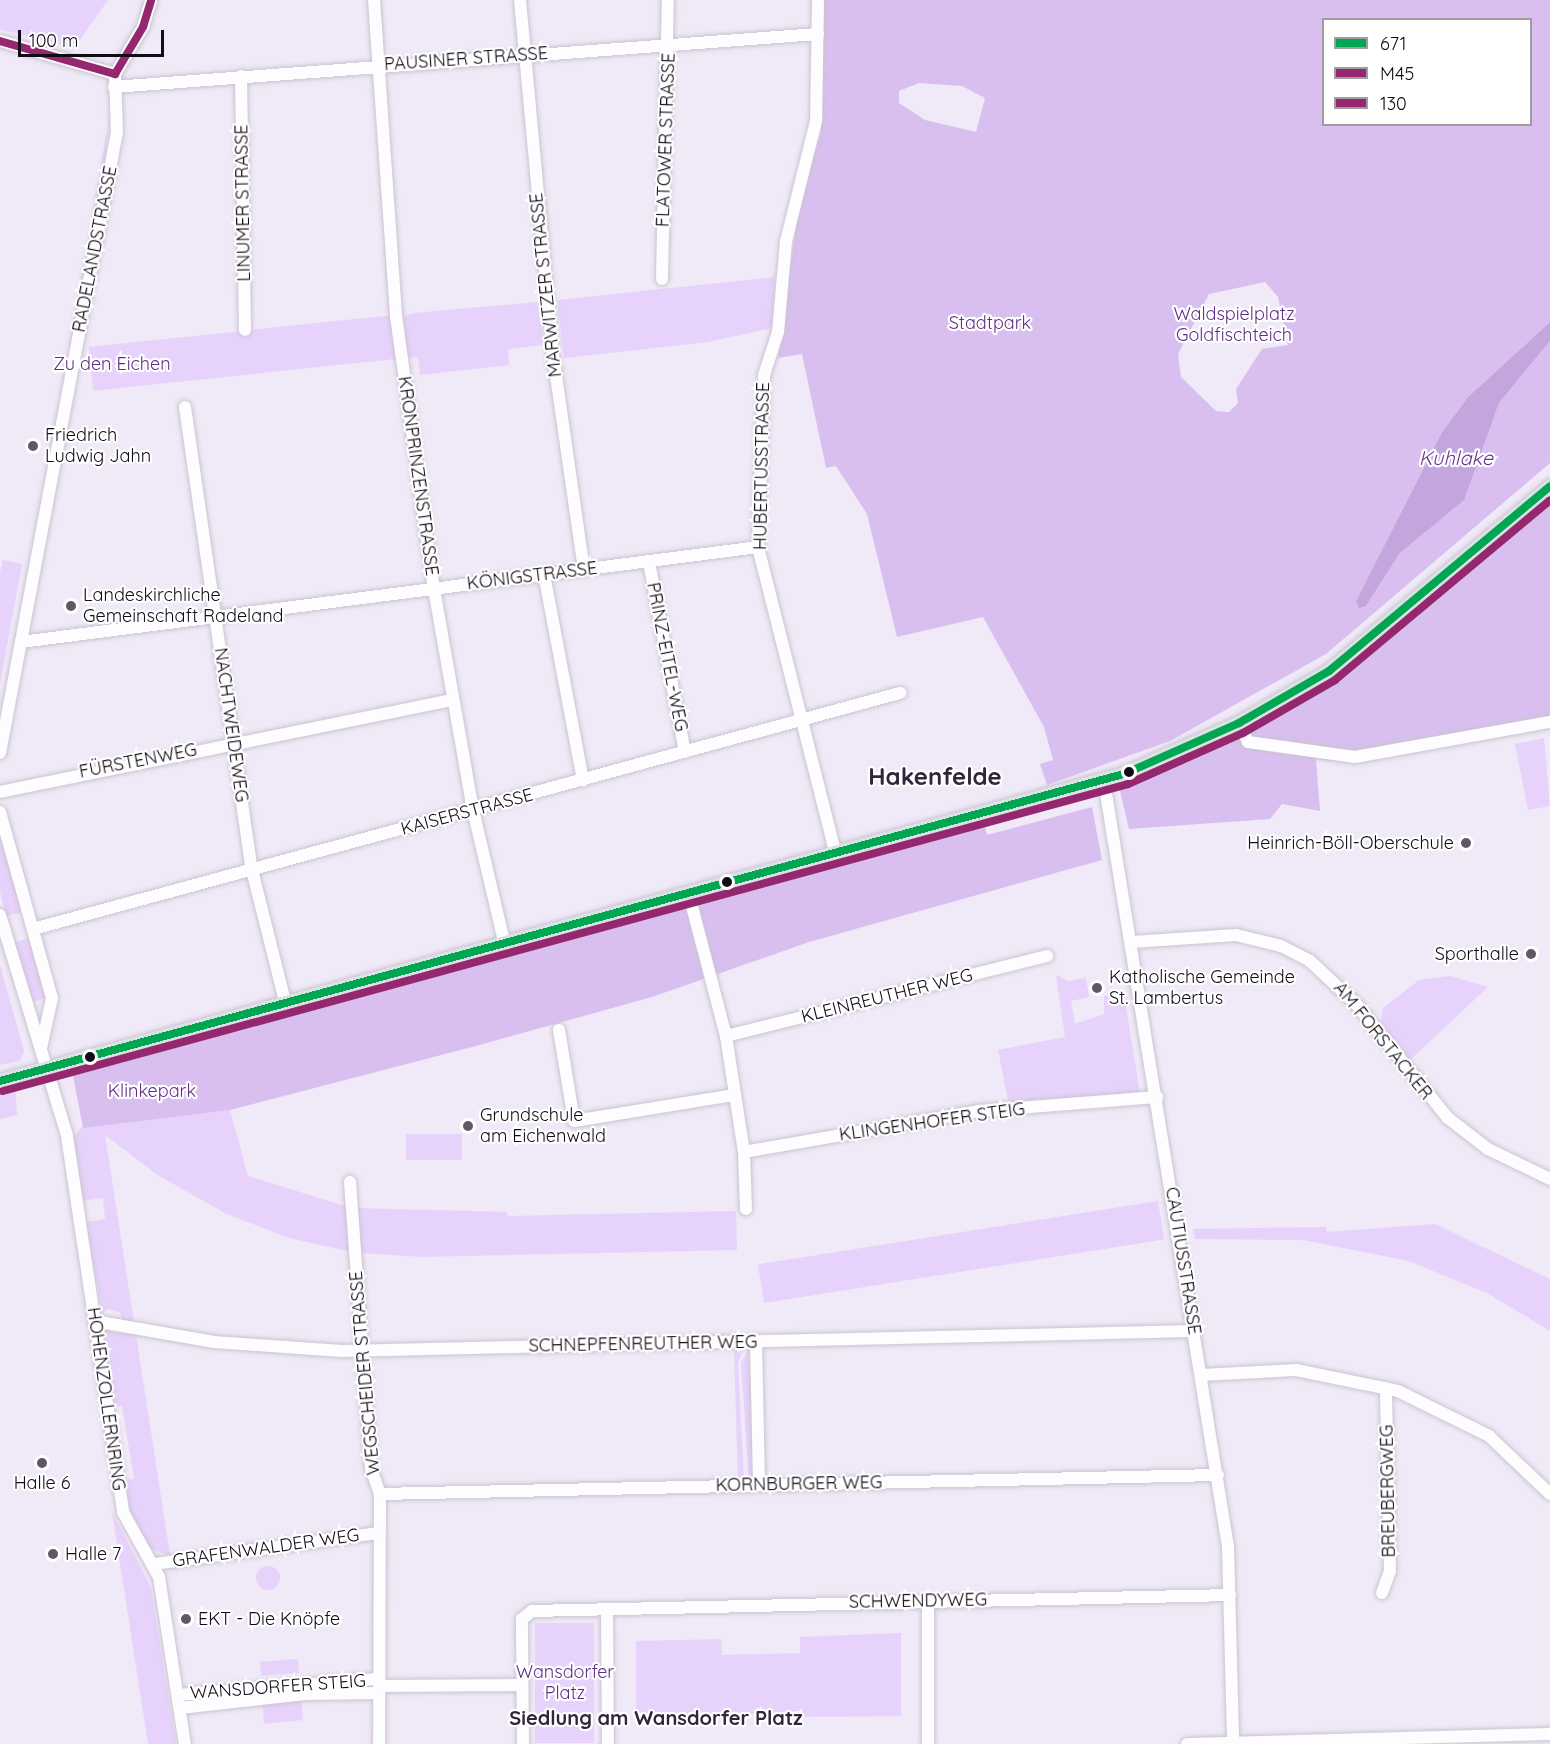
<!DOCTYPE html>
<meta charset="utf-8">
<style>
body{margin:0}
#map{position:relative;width:1550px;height:1744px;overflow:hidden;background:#f0e9f7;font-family:Quicksand,sans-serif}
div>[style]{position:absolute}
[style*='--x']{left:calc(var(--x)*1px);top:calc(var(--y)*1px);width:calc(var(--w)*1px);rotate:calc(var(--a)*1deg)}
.green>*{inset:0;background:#e7d2fb;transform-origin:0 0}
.round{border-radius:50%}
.forest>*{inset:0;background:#d8bff0}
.water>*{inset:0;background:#c4a6df}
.roads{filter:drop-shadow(0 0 2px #cbc4d1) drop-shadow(0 0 2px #cbc4d1)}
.minor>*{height:12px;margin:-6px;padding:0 6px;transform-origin:6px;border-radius:6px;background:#fdfcfe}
.major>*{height:15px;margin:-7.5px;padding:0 7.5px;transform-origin:7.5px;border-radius:7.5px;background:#dbe2e3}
.bus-1>*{height:8px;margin:-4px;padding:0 4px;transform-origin:4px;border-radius:4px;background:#00a651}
.bus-2>*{height:8px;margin:-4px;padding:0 4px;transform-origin:4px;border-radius:4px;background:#95276e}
.bus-3>*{height:8px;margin:-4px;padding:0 4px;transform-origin:4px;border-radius:4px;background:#95276e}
.dots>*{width:16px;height:16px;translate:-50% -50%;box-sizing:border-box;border:3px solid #fff;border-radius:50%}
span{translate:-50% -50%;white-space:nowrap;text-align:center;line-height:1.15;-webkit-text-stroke:4.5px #fff;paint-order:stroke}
.street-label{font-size:18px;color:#110b16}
.park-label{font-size:18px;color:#602e86}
.poi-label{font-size:18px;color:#110b16}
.left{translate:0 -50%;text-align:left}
.right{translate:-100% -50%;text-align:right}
.water-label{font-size:20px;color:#693790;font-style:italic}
.neighbourhood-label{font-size:20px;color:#32253e;font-weight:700}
.district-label{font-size:24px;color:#32253e;font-weight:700}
.legend{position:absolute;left:1322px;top:18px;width:210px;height:108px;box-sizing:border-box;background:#fff;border:2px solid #a09da2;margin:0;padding:8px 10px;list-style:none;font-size:18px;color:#110b16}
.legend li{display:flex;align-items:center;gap:12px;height:30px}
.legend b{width:30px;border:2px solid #a09da2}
.scale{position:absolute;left:18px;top:30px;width:146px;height:27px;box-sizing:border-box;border:3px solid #110b16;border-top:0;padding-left:8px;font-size:18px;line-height:21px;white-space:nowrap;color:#110b16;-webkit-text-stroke:4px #fff;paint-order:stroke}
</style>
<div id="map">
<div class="green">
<div style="clip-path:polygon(0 0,108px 0,74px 48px,0 29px)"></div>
<div style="clip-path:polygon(111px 110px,97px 214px,91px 218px)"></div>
<div style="clip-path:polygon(775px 277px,772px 328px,708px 342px,564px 358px,557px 300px)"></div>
<div style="clip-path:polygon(538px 302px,543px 345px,508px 349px,509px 365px,420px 375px,418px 357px,408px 358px,404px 317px,413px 313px)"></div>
<div style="left:393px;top:315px;width:44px;height:306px;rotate:84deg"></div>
<div style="clip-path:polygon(3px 560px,22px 564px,0 684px,0 572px)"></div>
<div style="clip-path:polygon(1544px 738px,1550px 806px,1528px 810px,1515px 744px)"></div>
<div style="clip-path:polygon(0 827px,23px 912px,6px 916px,0 892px)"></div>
<div style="left:30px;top:938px;width:62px;height:17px;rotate:75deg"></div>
<div style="clip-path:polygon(0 965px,24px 1051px,20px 1061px,0 1065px)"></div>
<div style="clip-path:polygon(1056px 975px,1068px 981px,1086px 978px,1089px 997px,1071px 1001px,1075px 1024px,1104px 1014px,1104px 996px,1124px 993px,1140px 1094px,1009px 1105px,998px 1050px,1065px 1037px)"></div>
<div style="clip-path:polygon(1450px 976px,1488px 987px,1410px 1060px,1381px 1022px,1383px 1008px,1419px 980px)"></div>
<div style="clip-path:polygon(15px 1084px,17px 1115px,0 1119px,0 1088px)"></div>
<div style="clip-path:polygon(230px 1110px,248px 1176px,348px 1207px,352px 1252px,289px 1238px,227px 1214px,159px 1176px,105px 1135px,134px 1322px,122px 1320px,120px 1312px,106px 1309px,103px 1315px,86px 1222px,105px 1219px,103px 1198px,82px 1201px,72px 1139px,83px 1126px)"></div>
<div style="left:462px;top:1134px;width:26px;height:56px;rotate:90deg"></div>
<div style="left:1158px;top:1201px;width:39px;height:405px;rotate:81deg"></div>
<div style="clip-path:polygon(355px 1208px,507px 1212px,508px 1216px,736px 1211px,737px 1250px,423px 1257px,359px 1253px)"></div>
<div style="clip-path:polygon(1435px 1224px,1550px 1279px,1550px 1331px,1489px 1294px,1409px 1261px,1303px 1240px,1195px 1239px,1193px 1229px,1326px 1227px,1327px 1232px)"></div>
<div style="clip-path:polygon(110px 1325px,111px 1332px,136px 1335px,170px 1555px,149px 1549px,129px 1509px,124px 1480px,134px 1479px,122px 1406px,113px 1407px,103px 1333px)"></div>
<div style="clip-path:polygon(734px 1349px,743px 1349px,738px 1363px,744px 1479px,738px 1479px)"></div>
<div style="clip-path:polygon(748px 1350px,756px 1475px,749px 1482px,741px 1363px)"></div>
<div style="clip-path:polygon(112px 1512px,151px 1588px,176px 1744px,148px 1744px)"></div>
<div class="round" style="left:256px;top:1566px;width:24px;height:24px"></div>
<div style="left:594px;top:1623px;width:120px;height:59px;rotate:90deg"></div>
<div style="clip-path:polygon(901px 1633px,901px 1716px,806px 1717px,801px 1711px,636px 1721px,636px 1641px,721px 1639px,722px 1655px,800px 1653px,800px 1637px)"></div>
<div style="left:298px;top:1659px;width:14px;height:38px;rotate:86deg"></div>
<div style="left:301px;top:1700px;width:20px;height:39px;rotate:84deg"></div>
</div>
<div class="forest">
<div style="clip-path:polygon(evenodd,822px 0,1550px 0,1550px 322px,1468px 397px,1442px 432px,1356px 601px,1366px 606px,1400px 553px,1463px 500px,1499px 403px,1550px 341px,1550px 463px,1326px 654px,1170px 741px,1047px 785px,1040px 764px,1053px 760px,1044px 727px,983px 617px,897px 637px,867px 514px,836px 466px,826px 468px,802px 354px,778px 358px,799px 204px,821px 132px,822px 0,1324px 20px,1530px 20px,1530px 124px,1324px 124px,1324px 20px,822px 0,919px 83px,962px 86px,985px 98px,976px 132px,925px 120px,899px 103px,899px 91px,919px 83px,822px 0,1265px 282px,1278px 297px,1288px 345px,1262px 349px,1236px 389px,1238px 403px,1229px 412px,1216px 411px,1181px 377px,1178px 354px,1209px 294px,1265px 282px)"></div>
<div style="clip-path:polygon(1550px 502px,1550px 717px,1345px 753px,1344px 762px,1316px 759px,1320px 811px,1282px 804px,1270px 819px,1129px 829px,1119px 787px,1256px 730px,1357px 662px)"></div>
<div style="clip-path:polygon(1092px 807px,1102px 860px,809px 942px,652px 997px,472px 1047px,230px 1110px,83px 1128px,73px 1076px,984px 823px,987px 835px)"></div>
</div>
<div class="water">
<div style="clip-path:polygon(1550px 322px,1550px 341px,1499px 403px,1464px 500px,1400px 553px,1366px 606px,1359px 608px,1356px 601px,1442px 432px,1468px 397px)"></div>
</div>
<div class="roads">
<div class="minor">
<div style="--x:374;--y:0;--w:317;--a:86"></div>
<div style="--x:396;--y:316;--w:276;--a:82.1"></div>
<div style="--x:434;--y:589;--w:224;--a:80"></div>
<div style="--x:473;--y:810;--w:139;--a:76.7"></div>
<div style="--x:520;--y:0;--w:349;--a:84.7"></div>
<div style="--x:552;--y:348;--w:223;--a:81.8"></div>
<div style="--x:818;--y:0;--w:121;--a:90.9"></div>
<div style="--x:816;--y:121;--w:124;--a:104"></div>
<div style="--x:786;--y:241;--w:91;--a:95"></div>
<div style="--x:778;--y:332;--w:45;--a:108"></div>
<div style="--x:764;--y:375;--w:172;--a:92"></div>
<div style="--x:758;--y:547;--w:319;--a:75.8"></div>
<div style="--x:0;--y:41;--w:120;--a:16"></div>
<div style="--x:241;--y:76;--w:254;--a:89.1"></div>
<div style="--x:114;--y:87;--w:706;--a:-4.31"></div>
<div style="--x:662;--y:279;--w:279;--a:-88.8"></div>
<div style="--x:185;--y:407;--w:468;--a:81.8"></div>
<div style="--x:252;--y:870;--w:139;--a:75.9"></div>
<div style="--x:649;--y:562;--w:193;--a:79.3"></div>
<div style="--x:544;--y:574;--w:210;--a:79.3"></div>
<div style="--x:21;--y:642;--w:743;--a:-7.34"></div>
<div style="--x:1239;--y:723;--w:21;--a:65"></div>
<div style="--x:1248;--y:742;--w:108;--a:8"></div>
<div style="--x:1355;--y:757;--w:198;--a:-10.2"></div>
<div style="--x:0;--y:753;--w:632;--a:-79.33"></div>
<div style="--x:117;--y:132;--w:58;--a:-92"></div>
<div style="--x:115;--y:74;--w:55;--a:-59.2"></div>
<div style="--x:143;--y:27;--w:28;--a:-73"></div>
<div style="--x:1104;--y:781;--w:776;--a:80.8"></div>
<div style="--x:1228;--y:1547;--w:197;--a:88.5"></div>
<div style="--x:0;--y:792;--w:462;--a:-11.5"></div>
<div style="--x:0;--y:812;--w:193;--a:74.4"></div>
<div style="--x:52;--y:998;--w:51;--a:102.4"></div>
<div style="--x:689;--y:895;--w:146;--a:75.3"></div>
<div style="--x:726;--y:1036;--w:117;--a:81.2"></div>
<div style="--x:744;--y:1152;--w:57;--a:88"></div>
<div style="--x:0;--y:915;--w:231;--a:73.1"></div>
<div style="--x:67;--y:1136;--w:380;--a:81.5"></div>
<div style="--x:123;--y:1512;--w:74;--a:61"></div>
<div style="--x:159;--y:1577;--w:169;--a:81.2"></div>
<div style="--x:33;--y:929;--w:899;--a:-15.23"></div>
<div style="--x:1132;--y:942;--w:104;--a:-3.9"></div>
<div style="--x:1236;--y:935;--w:46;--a:13.7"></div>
<div style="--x:1281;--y:946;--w:33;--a:27"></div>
<div style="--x:1310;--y:961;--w:64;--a:43.1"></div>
<div style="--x:1357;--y:1005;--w:145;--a:51.2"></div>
<div style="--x:1448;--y:1118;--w:51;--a:37.8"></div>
<div style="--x:1488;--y:1149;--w:69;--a:25.8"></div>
<div style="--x:559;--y:1030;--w:92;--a:80.6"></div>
<div style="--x:574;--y:1121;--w:163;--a:-9.2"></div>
<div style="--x:726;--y:1036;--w:331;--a:-14"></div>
<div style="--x:744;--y:1152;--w:239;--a:-9.9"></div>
<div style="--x:979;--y:1111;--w:179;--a:-4.5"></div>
<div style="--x:350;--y:1182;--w:288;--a:85.8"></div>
<div style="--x:371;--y:1469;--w:27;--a:70"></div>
<div style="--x:380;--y:1494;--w:250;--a:90.2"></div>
<div style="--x:94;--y:1321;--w:122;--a:9.9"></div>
<div style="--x:214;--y:1342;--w:128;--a:4"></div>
<div style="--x:342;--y:1351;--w:852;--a:-1.34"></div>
<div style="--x:756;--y:1341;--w:144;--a:88.8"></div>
<div style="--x:1201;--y:1375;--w:95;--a:-3"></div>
<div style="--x:1296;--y:1370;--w:104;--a:11.6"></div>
<div style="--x:1398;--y:1391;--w:102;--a:26.3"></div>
<div style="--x:1489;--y:1436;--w:84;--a:43.6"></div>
<div style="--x:380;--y:1494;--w:838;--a:-1.3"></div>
<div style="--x:154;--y:1564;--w:226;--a:-7.9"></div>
<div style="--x:1382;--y:1593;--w:23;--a:-70"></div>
<div style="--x:1390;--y:1571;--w:183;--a:-91.3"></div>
<div style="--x:928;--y:1601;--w:143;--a:90"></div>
<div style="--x:607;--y:1609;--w:135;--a:89.6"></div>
<div style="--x:379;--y:1686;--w:143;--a:-0.4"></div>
<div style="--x:178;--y:1695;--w:201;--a:-4.6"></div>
<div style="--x:180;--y:1708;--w:126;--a:-6.4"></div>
<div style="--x:305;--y:1694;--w:73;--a:-0.8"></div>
<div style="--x:523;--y:1744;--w:125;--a:-90.5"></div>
<div style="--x:522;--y:1619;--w:13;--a:-39"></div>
<div style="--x:532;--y:1611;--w:698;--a:-1.31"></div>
<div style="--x:1187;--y:1744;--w:363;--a:-1.6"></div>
</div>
<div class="major">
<div style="--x:0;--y:1081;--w:1165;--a:-15.28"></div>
<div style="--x:1124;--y:774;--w:126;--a:-23.9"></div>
<div style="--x:1239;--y:723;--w:104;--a:-30"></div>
<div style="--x:1329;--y:671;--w:288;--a:-39.9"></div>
</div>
</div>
<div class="bus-1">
<div style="--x:0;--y:1081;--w:1165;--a:-15.28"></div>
<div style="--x:1124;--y:774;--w:126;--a:-23.9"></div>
<div style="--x:1239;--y:723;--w:104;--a:-30"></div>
<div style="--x:1329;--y:671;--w:288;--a:-39.9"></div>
</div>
<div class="bus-2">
<div style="--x:3;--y:1091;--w:1166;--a:-15.26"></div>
<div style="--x:1128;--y:784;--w:126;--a:-23.9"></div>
<div style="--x:1243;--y:733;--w:106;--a:-29.9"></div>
<div style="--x:1335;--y:680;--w:280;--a:-39.9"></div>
</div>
<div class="bus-3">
<div style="--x:0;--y:41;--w:120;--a:16"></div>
<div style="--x:115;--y:74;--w:55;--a:-59.2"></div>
<div style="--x:143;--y:27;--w:28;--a:-73"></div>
</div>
<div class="dots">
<div style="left:33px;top:446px;background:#5f5965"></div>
<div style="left:71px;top:606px;background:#5f5965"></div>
<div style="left:1129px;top:772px;background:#110b16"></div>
<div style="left:1466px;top:843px;background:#5f5965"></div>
<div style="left:727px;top:882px;background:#110b16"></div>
<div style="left:1531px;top:954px;background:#5f5965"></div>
<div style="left:1097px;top:988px;background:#5f5965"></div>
<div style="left:90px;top:1057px;background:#110b16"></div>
<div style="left:468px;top:1126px;background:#5f5965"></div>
<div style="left:42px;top:1463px;background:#5f5965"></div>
<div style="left:53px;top:1554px;background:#5f5965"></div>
<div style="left:186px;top:1619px;background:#5f5965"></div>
</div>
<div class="street-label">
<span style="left:466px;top:59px;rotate:-4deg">PAUSINER STRASSE</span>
<span style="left:666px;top:140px;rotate:-88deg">FLATOWER STRASSE</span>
<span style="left:243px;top:203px;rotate:-91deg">LINUMER STRASSE</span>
<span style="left:95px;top:249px;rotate:-79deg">RADELANDSTRASSE</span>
<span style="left:546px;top:285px;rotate:-96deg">MARWITZER STRASSE</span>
<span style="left:762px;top:466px;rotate:-89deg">HUBERTUSSTRASSE</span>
<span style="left:418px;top:476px;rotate:82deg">KRONPRINZENSTRASSE</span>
<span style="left:532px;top:576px;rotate:-7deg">KÖNIGSTRASSE</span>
<span style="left:667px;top:657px;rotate:79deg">PRINZ-EITEL-WEG</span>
<span style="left:231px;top:725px;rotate:82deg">NACHTWEIDEWEG</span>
<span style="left:138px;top:761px;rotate:-11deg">FÜRSTENWEG</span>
<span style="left:467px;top:812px;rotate:-15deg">KAISERSTRASSE</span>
<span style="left:887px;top:996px;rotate:-14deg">KLEINREUTHER WEG</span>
<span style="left:1383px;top:1041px;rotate:51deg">AM FORSTACKER</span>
<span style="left:932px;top:1122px;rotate:-8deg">KLINGENHOFER STEIG</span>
<span style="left:1183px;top:1261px;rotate:81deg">CAUTIUSSTRASSE</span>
<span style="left:643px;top:1344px;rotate:-1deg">SCHNEPFENREUTHER WEG</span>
<span style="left:365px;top:1373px;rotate:-95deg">WEGSCHEIDER STRASSE</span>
<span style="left:106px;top:1399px;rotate:82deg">HOHENZOLLERNRING</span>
<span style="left:799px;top:1484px;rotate:-1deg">KORNBURGER WEG</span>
<span style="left:1388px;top:1491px;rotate:-91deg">BREUBERGWEG</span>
<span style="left:266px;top:1548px;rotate:-8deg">GRAFENWALDER WEG</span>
<span style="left:918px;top:1601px;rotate:-1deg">SCHWENDYWEG</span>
<span style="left:278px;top:1687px;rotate:-4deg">WANSDORFER STEIG</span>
</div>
<div class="park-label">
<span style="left:1234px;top:325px">Waldspielplatz<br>Goldfischteich</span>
<span style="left:990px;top:323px">Stadtpark</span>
<span style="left:112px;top:364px">Zu den Eichen</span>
<span style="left:152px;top:1091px">Klinkepark</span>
<span style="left:565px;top:1683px">Wansdorfer<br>Platz</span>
</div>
<div class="poi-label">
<span class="left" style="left:45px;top:446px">Friedrich<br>Ludwig Jahn</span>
<span class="left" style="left:83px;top:606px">Landeskirchliche<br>Gemeinschaft Radeland</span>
<span class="right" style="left:1454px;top:843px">Heinrich-Böll-Oberschule</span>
<span class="right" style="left:1519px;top:954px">Sporthalle</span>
<span class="left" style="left:1109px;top:988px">Katholische Gemeinde<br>St. Lambertus</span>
<span class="left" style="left:480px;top:1126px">Grundschule<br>am Eichenwald</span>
<span style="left:42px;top:1483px">Halle 6</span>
<span class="left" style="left:65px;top:1554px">Halle 7</span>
<span class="left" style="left:198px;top:1619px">EKT - Die Knöpfe</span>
</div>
<div class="water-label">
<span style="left:1456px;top:457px">Kuhlake</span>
</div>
<div class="neighbourhood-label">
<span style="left:656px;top:1717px">Siedlung am Wansdorfer Platz</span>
</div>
<div class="district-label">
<span style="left:935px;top:777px">Hakenfelde</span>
</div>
<ul class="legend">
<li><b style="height:8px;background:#00a651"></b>671</li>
<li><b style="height:8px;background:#95276e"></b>M45</li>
<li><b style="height:8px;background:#95276e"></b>130</li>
</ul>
<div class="scale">100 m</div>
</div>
